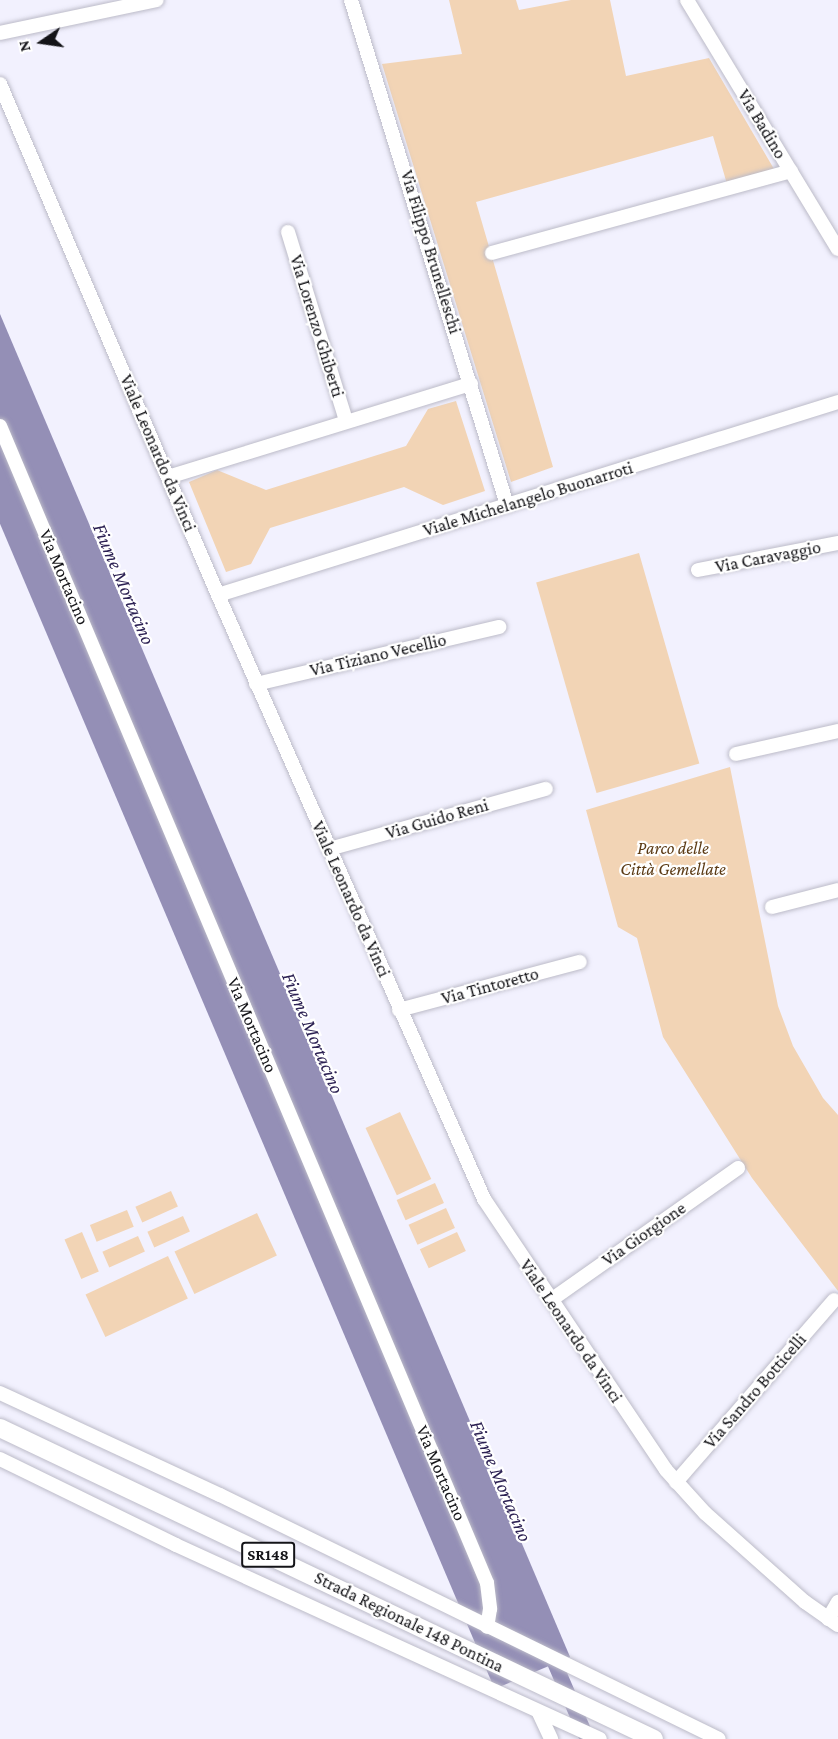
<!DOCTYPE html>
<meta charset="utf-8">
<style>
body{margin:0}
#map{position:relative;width:838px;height:1739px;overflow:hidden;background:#f2f1fe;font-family:"Crimson Pro",serif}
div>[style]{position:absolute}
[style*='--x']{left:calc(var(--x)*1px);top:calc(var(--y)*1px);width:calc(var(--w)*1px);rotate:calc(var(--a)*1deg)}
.green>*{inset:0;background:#f2d4b5;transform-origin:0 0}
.water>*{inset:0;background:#948fb6;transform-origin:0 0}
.canal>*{height:15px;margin:-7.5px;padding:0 7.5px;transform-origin:7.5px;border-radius:7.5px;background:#948fb6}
.roads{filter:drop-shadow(0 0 2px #bcbbc8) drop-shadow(0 0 2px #bcbbc8)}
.minor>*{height:14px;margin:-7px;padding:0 7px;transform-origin:7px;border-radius:7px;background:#fff}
.major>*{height:18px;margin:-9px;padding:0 9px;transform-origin:9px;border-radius:9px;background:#fff}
span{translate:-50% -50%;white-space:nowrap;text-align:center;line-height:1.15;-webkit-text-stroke:4.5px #fff;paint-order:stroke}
.shield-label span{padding:2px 4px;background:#fff;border:2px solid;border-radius:4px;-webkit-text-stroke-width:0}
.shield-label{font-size:16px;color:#141418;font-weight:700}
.street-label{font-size:18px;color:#141418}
.park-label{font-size:18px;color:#5b3a14;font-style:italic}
.water-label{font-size:20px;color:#2c2153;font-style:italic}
.north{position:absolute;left:12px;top:12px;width:60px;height:60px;-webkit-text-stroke:4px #fff;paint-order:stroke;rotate:257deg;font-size:16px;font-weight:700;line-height:24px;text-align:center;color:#141418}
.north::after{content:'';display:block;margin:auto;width:21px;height:27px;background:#141418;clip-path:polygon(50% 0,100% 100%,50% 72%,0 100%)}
</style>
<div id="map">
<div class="green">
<div style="clip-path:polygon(449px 0,516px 0,519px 10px,571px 0,610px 0,626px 76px,709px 58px,774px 169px,727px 184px,713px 136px,476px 202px,553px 467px,511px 482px,382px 64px,462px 54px)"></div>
<div style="clip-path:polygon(456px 401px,485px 491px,443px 505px,404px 487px,270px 528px,251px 564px,226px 572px,189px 482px,217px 470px,266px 490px,406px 446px,428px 409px)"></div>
<div style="left:639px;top:553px;width:219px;height:107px;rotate:74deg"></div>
<div style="clip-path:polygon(730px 767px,778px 1006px,793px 1046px,823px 1098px,838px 1115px,838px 1291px,752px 1178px,663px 1037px,637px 938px,618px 927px,586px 810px)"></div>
<div style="left:400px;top:1112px;width:74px;height:38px;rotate:65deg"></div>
<div style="left:435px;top:1183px;width:22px;height:42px;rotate:66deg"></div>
<div style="left:171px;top:1191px;width:17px;height:39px;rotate:66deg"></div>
<div style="left:446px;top:1208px;width:22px;height:41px;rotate:66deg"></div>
<div style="left:127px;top:1210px;width:18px;height:40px;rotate:68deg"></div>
<div style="left:257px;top:1213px;width:47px;height:91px;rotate:65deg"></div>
<div style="left:183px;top:1216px;width:17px;height:39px;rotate:66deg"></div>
<div style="left:82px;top:1232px;width:43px;height:19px;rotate:67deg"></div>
<div style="left:457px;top:1232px;width:21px;height:41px;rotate:65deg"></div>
<div style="left:138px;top:1236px;width:17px;height:39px;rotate:66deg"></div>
<div style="left:168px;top:1256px;width:47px;height:91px;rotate:65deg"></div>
</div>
<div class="water">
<div style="left:0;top:314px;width:1459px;height:82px;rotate:67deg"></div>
</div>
<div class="canal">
<div style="--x:548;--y:1648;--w:99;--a:66.8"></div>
</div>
<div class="roads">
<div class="minor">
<div style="--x:351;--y:0;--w:529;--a:72.83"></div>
<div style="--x:687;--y:0;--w:291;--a:58.8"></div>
<div style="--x:0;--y:33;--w:160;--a:-11.9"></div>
<div style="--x:0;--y:84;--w:556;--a:66.9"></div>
<div style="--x:218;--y:595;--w:660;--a:66.23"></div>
<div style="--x:484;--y:1199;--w:326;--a:56.1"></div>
<div style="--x:666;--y:1470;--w:58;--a:47.8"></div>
<div style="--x:705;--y:1513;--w:134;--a:41.7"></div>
<div style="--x:805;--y:1602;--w:40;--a:34.9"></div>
<div style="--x:288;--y:232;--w:198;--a:72.9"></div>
<div style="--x:492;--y:253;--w:310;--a:-15.3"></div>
<div style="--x:0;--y:426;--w:1255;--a:67.17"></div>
<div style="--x:487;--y:1583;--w:26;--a:83"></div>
<div style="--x:490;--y:1609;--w:18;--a:99"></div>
<div style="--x:168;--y:477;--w:317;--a:-17.1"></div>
<div style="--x:698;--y:570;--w:143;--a:-10.9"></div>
<div style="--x:218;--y:595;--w:649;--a:-17.29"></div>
<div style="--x:256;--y:684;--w:250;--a:-13.2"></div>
<div style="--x:736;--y:754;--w:105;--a:-12.7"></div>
<div style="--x:329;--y:849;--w:225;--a:-15.5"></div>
<div style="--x:772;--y:907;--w:68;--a:-14.4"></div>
<div style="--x:399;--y:1010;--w:187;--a:-14.9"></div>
<div style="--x:551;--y:1300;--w:229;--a:-35.2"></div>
<div style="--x:0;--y:1393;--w:242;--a:24.9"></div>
<div style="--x:220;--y:1495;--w:555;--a:26.06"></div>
<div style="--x:0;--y:1459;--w:196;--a:26"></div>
<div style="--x:176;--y:1545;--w:466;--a:24.6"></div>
<div style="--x:676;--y:1482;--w:241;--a:-49"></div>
<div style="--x:828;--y:1619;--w:20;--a:-60"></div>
<div style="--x:539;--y:1713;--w:29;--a:65"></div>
</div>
<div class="major">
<div style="--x:0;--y:1428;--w:724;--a:25.43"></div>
</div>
</div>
<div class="shield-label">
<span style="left:268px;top:1555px">SR148</span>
</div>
<div class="street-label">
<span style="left:762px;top:124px;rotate:59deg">Via Badino</span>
<span style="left:431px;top:252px;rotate:73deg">Via Filippo Brunelleschi</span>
<span style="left:317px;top:326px;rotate:73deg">Via Lorenzo Ghiberti</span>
<span style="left:158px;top:453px;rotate:67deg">Viale Leonardo da Vinci</span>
<span style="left:528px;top:499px;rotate:-17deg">Viale Michelangelo Buonarroti</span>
<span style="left:768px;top:557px;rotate:-11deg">Via Caravaggio</span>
<span style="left:64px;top:577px;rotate:67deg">Via Mortacino</span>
<span style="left:378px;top:655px;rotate:-13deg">Via Tiziano Vecellio</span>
<span style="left:437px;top:819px;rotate:-16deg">Via Guido Reni</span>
<span style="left:351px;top:899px;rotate:66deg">Viale Leonardo da Vinci</span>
<span style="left:490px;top:986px;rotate:-15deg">Via Tintoretto</span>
<span style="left:252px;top:1025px;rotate:67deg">Via Mortacino</span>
<span style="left:644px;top:1234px;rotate:-35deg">Via Giorgione</span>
<span style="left:571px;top:1331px;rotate:56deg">Viale Leonardo da Vinci</span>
<span style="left:755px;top:1391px;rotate:-49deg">Via Sandro Botticelli</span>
<span style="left:441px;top:1473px;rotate:67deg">Via Mortacino</span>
<span style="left:409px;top:1622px;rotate:26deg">Strada Regionale 148 Pontina</span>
</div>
<div class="park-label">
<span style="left:673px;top:859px">Parco delle<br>Città Gemellate</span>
</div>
<div class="water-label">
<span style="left:124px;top:584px;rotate:67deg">Fiume Mortacino</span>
<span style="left:313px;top:1033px;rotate:67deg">Fiume Mortacino</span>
<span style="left:501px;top:1481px;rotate:67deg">Fiume Mortacino</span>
</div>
<div class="north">N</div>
</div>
